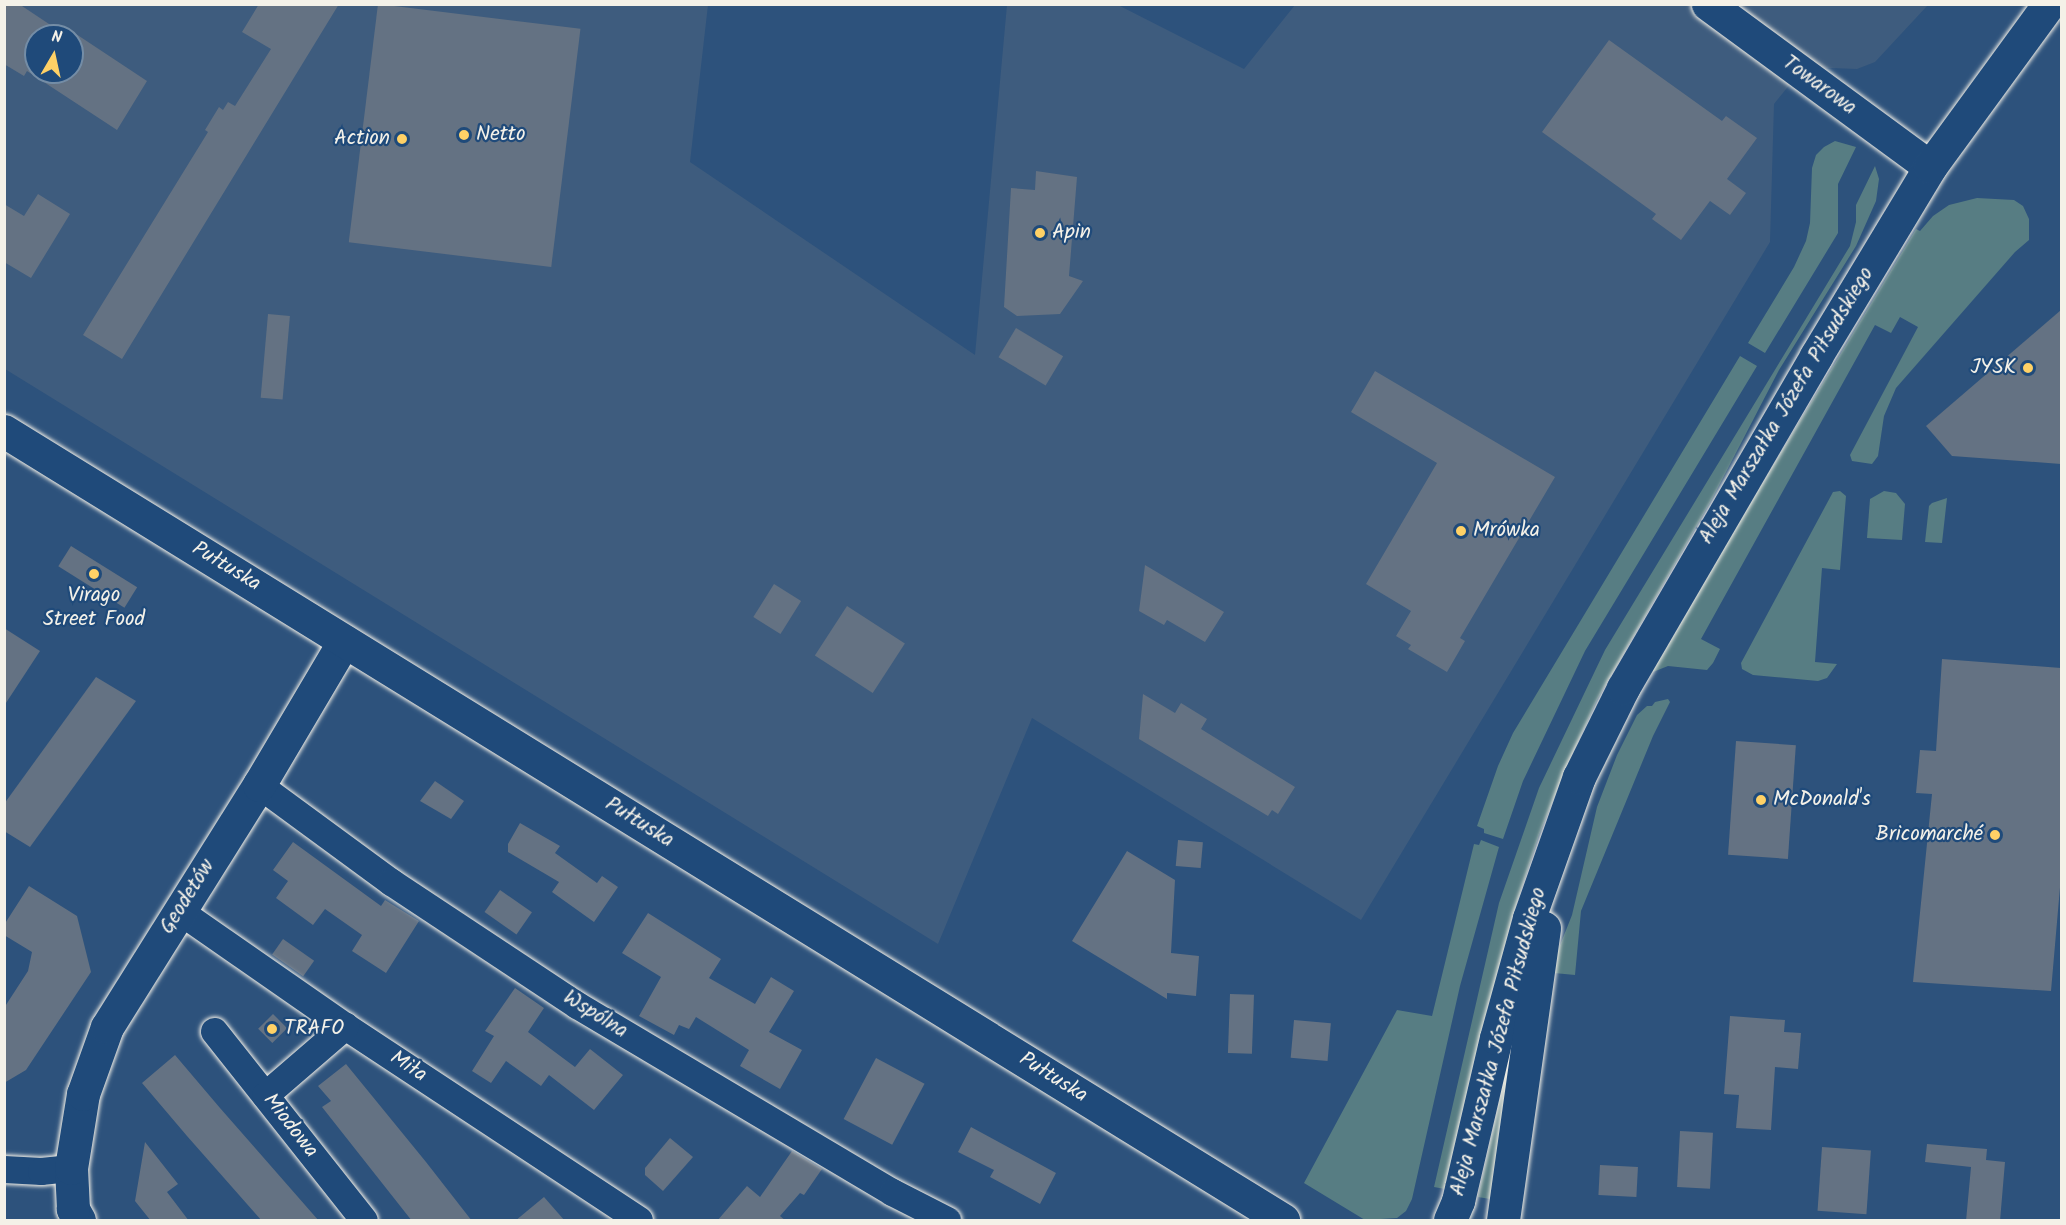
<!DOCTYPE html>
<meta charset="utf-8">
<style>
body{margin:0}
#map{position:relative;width:2066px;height:1225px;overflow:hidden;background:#2d527c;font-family:Kalam,sans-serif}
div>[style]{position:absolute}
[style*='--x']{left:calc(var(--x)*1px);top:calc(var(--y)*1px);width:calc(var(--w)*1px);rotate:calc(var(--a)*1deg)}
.built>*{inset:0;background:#3e5c7e}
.green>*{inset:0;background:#577d83}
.building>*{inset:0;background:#647283;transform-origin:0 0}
.roads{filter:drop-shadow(0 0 2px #f4f1e8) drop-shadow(0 0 2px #f4f1e8)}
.minor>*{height:27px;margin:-13.5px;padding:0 13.5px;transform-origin:13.5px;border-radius:13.5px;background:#1f4a7a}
.tertiary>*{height:33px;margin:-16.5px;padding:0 16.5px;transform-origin:16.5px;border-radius:16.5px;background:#1f4a7a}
.secondary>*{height:33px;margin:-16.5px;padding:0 16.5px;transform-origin:16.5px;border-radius:16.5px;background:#1f4a7a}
.dots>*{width:16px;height:16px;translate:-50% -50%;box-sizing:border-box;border:3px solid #1f4a7a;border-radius:50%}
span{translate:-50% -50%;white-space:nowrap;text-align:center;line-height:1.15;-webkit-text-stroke:4.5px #1f4a7a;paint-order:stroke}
.street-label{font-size:21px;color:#f4f1e8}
.poi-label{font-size:21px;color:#f4f1e8}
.left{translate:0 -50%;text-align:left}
.right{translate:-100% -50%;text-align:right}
.frame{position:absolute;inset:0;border:6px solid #f4f1e8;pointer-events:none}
.north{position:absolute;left:24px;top:24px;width:60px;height:60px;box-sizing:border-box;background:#1f4a7a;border:2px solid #748da6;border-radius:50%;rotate:9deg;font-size:16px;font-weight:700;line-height:24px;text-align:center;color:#f4f1e8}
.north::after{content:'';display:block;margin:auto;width:21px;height:27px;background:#ffd166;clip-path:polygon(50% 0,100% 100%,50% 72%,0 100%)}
</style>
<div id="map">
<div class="built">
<div style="clip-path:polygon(evenodd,4px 5px,708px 5px,690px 162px,975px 355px,1007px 5px,1118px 5px,1244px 69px,1295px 5px,1928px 5px,1875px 62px,1857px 69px,1804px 67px,1774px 104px,1770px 242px,1361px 920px,1032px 718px,938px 944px,5px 369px,4px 5px,36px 36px,72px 36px,72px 72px,36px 72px,36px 36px)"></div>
</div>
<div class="green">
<div style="clip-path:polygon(1835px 141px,1856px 147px,1838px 184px,1838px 233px,1765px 353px,1748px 343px,1794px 267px,1806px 241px,1810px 223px,1812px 168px,1816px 155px,1824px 147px)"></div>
<div style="clip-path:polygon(1875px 166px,1879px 179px,1876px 201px,1856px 246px,1779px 370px,1712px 499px,1597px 700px,1567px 766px,1539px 835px,1512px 918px,1450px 1190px,1434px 1187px,1499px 903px,1539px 788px,1605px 650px,1850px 246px,1856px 222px,1856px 205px)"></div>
<div style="clip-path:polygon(1977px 198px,2014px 200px,2023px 206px,2029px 219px,2029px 240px,2015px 252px,1896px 388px,1884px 416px,1878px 456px,1872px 464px,1852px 461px,1850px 455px,1918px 327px,1900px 317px,1891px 333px,1875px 325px,1701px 639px,1720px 649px,1713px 663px,1707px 670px,1668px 666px,1653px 672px,1650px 669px,1916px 229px,1920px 231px,1933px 216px,1949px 205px)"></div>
<div style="clip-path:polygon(1740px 356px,1757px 366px,1585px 651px,1523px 781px,1503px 839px,1484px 833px,1484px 829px,1477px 826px,1498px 766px,1513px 733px)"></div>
<div style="clip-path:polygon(1840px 491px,1846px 496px,1840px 570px,1822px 568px,1815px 662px,1837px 664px,1827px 678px,1818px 681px,1753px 675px,1742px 669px,1741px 663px,1833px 492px)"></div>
<div style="clip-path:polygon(1884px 491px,1896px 493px,1905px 504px,1902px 540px,1867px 538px,1870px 499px)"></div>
<div style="clip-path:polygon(1947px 498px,1942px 543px,1925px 542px,1929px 506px,1932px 503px)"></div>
<div style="clip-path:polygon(1668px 699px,1670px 702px,1653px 736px,1581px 911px,1575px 975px,1554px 973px,1555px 958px,1572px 915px,1597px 807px,1617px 755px,1637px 715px,1647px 706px,1652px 706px,1655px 702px)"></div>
<div style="clip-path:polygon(1481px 840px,1499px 847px,1460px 986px,1412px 1199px,1406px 1211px,1397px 1218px,1365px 1220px,1304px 1183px,1397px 1010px,1432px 1016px,1474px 844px,1479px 845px)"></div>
<div style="clip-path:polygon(1510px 1053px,1496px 1200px,1478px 1197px)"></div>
</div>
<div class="building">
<div style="clip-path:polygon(4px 4px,19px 4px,67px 36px,36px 36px,36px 72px,72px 72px,72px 39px,76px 34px,147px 81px,117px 130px,27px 71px,24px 76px,4px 64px)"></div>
<div style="clip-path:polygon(259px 4px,339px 4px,122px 359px,83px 335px,208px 132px,205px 130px,219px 107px,223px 110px,228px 102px,235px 106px,271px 49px,242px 32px)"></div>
<div style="left:378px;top:4px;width:204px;height:240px;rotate:7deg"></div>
<div style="clip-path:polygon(1609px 40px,1722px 121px,1726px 116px,1757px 138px,1727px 179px,1746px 193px,1730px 215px,1710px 201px,1681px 240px,1652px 219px,1656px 214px,1542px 132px)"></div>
<div style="clip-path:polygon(1036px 171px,1077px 177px,1069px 276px,1083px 281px,1060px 314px,1017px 316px,1004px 307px,1011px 188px,1035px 190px)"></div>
<div style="clip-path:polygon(38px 194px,70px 214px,31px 278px,4px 262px,4px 204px,24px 216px)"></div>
<div style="clip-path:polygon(2061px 310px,2061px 464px,1952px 456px,1926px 426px)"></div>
<div style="left:268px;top:314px;width:22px;height:84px;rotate:5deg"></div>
<div style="left:1016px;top:328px;width:55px;height:34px;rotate:31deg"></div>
<div style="clip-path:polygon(1375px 371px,1555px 477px,1460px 638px,1465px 641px,1447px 672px,1408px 649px,1411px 645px,1396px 636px,1411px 611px,1366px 584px,1437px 463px,1351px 412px)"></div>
<div style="left:71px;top:546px;width:78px;height:24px;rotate:32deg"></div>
<div style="clip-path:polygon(1145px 565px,1224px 612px,1205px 642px,1167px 620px,1164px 625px,1139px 611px)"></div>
<div style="left:774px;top:584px;width:32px;height:39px;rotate:32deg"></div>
<div style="left:847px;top:606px;width:69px;height:59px;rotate:33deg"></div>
<div style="clip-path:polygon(4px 628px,40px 651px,4px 706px)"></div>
<div style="clip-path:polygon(1942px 659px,2061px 668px,2061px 876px,2051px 991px,1913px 982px,1932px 794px,1916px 793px,1920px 750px,1936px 751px)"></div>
<div style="clip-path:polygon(96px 677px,136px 701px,30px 847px,4px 831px,4px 804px)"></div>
<div style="clip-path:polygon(1143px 694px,1175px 713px,1181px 703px,1207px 719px,1201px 729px,1295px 787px,1278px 814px,1272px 810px,1268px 816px,1139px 739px)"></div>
<div style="left:1736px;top:741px;width:60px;height:114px;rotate:4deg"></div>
<div style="clip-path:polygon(435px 781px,464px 801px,451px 819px,420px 801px)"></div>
<div style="clip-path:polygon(520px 823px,560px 846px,555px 853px,597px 883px,602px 876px,618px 887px,594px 922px,552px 892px,559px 882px,508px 852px,508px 844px)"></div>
<div style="left:1178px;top:840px;width:25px;height:26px;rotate:5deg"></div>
<div style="clip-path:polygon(293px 842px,381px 906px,385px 900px,419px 921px,386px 973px,352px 951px,362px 935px,325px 909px,313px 925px,276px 898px,288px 881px,273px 870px)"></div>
<div style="clip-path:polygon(1127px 851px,1175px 880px,1171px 953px,1199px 956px,1196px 996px,1167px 993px,1167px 999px,1072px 941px)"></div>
<div style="clip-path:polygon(29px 886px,77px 916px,91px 972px,26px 1070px,4px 1083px,4px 1008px,28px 971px,32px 952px,4px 935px,4px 925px)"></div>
<div style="left:500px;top:890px;width:39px;height:27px;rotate:35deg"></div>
<div style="clip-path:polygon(648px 913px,721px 959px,709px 978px,755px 1004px,771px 977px,794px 991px,769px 1032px,802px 1050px,780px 1089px,740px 1066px,749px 1050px,696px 1017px,689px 1029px,679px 1025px,674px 1035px,639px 1016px,661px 977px,622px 953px)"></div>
<div style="left:283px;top:939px;width:38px;height:19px;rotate:35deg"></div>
<div style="clip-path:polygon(515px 988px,544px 1008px,528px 1032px,575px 1067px,590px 1049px,623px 1075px,594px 1110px,549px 1075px,541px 1086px,506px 1061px,491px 1083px,472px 1071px,494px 1036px,485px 1031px)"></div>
<div style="left:1230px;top:994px;width:24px;height:59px;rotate:2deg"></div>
<div style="left:273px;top:1014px;width:20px;height:21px;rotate:45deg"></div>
<div style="clip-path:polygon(1730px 1016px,1785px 1020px,1784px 1032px,1801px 1033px,1798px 1069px,1775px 1067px,1771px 1130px,1736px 1128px,1739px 1095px,1724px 1094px)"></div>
<div style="left:1294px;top:1020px;width:37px;height:38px;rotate:5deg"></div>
<div style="clip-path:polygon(175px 1055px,220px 1108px,319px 1221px,262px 1221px,187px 1136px,142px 1083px)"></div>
<div style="left:876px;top:1058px;width:55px;height:69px;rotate:28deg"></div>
<div style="clip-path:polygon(346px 1064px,426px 1162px,472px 1221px,412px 1221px,322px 1107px,331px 1101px,318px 1086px)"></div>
<div style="clip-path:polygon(971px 1127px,1056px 1173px,1040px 1204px,990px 1177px,994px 1170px,958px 1152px)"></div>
<div style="left:1680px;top:1131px;width:33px;height:56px;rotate:3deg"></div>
<div style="clip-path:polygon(670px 1138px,693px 1157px,663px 1191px,645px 1175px,645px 1168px)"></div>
<div style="clip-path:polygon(145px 1142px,178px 1184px,167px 1192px,189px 1221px,151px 1221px,135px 1201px)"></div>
<div style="clip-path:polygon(1927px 1144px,1987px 1149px,1986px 1160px,2005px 1162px,2000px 1221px,1966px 1221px,1971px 1167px,1925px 1162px)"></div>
<div style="left:1822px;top:1147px;width:49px;height:64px;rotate:4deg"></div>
<div style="clip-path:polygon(792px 1151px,822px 1169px,804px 1195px,800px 1193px,780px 1216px,786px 1221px,717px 1221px,747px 1186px,760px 1197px)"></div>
<div style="left:1600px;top:1165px;width:38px;height:30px;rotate:3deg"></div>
<div style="clip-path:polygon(544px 1197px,565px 1221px,515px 1221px)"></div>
</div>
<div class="roads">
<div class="minor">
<div style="--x:259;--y:785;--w:164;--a:36.3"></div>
<div style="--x:391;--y:882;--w:223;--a:33.5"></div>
<div style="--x:577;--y:1005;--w:366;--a:30.7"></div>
<div style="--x:892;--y:1192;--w:62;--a:27"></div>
<div style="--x:178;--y:910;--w:203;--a:34.8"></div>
<div style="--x:345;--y:1026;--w:352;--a:33.4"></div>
<div style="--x:214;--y:1031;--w:241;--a:51.6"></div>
<div style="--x:265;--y:1095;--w:106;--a:-40.8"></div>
<div style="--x:4;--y:1169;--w:37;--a:3"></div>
<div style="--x:41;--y:1171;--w:30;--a:-6"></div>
</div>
<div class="tertiary">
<div style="--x:1708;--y:4;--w:275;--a:36.3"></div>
<div style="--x:79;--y:1220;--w:13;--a:-119"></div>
<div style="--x:73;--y:1209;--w:41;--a:-92.8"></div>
<div style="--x:71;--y:1168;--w:75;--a:-80.8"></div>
<div style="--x:83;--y:1094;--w:71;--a:-70.3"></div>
<div style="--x:107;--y:1027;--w:286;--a:-57.9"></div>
<div style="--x:259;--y:785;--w:167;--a:-59.4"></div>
</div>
<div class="secondary">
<div style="--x:4;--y:431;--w:1503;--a:31.67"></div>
<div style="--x:1450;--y:1220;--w:21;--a:-67"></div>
<div style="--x:1458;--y:1201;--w:167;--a:-76.9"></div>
<div style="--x:1496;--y:1038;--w:124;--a:-74.6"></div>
<div style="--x:1529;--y:918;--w:150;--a:-70.5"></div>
<div style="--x:1579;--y:777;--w:99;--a:-63.7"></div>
<div style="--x:1623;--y:688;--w:384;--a:-59.8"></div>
<div style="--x:1816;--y:356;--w:221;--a:-58.9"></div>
<div style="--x:1930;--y:167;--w:202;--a:-53.9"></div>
<div style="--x:1503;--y:1220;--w:295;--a:-82"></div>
</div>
</div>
<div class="dots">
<div style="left:464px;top:135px;background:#ffd166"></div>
<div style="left:402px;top:139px;background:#ffd166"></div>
<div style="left:1040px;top:233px;background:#ffd166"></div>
<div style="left:2028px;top:368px;background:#ffd166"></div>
<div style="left:1461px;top:531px;background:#ffd166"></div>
<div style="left:94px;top:574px;background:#ffd166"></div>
<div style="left:1761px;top:800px;background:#ffd166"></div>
<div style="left:1995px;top:835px;background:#ffd166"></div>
<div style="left:272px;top:1029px;background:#ffd166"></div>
</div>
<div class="street-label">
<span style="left:1819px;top:86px;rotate:36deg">Towarowa</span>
<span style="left:1787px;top:406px;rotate:-59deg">Aleja Marszałka Józefa Piłsudskiego</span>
<span style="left:226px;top:567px;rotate:31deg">Pułtuska</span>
<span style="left:639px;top:823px;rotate:32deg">Pułtuska</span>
<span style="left:188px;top:897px;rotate:-58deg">Geodetów</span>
<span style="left:595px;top:1015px;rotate:32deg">Wspólna</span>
<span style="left:1499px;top:1042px;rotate:-75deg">Aleja Marszałka Józefa Piłsudskiego</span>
<span style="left:408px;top:1067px;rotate:33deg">Miła</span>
<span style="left:1053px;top:1078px;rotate:32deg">Pułtuska</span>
<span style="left:290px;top:1126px;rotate:52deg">Miodowa</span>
</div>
<div class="poi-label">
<span class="left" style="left:476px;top:135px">Netto</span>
<span class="right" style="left:390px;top:139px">Action</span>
<span class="left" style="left:1052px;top:233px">Apin</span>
<span class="right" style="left:2016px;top:368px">JYSK</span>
<span class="left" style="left:1473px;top:531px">Mrówka</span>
<span style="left:94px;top:608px">Virago<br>Street Food</span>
<span class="left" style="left:1773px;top:800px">McDonald's</span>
<span class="right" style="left:1983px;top:835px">Bricomarché</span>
<span class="left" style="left:284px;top:1029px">TRAFO</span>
</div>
<div class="frame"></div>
<div class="north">N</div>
</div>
